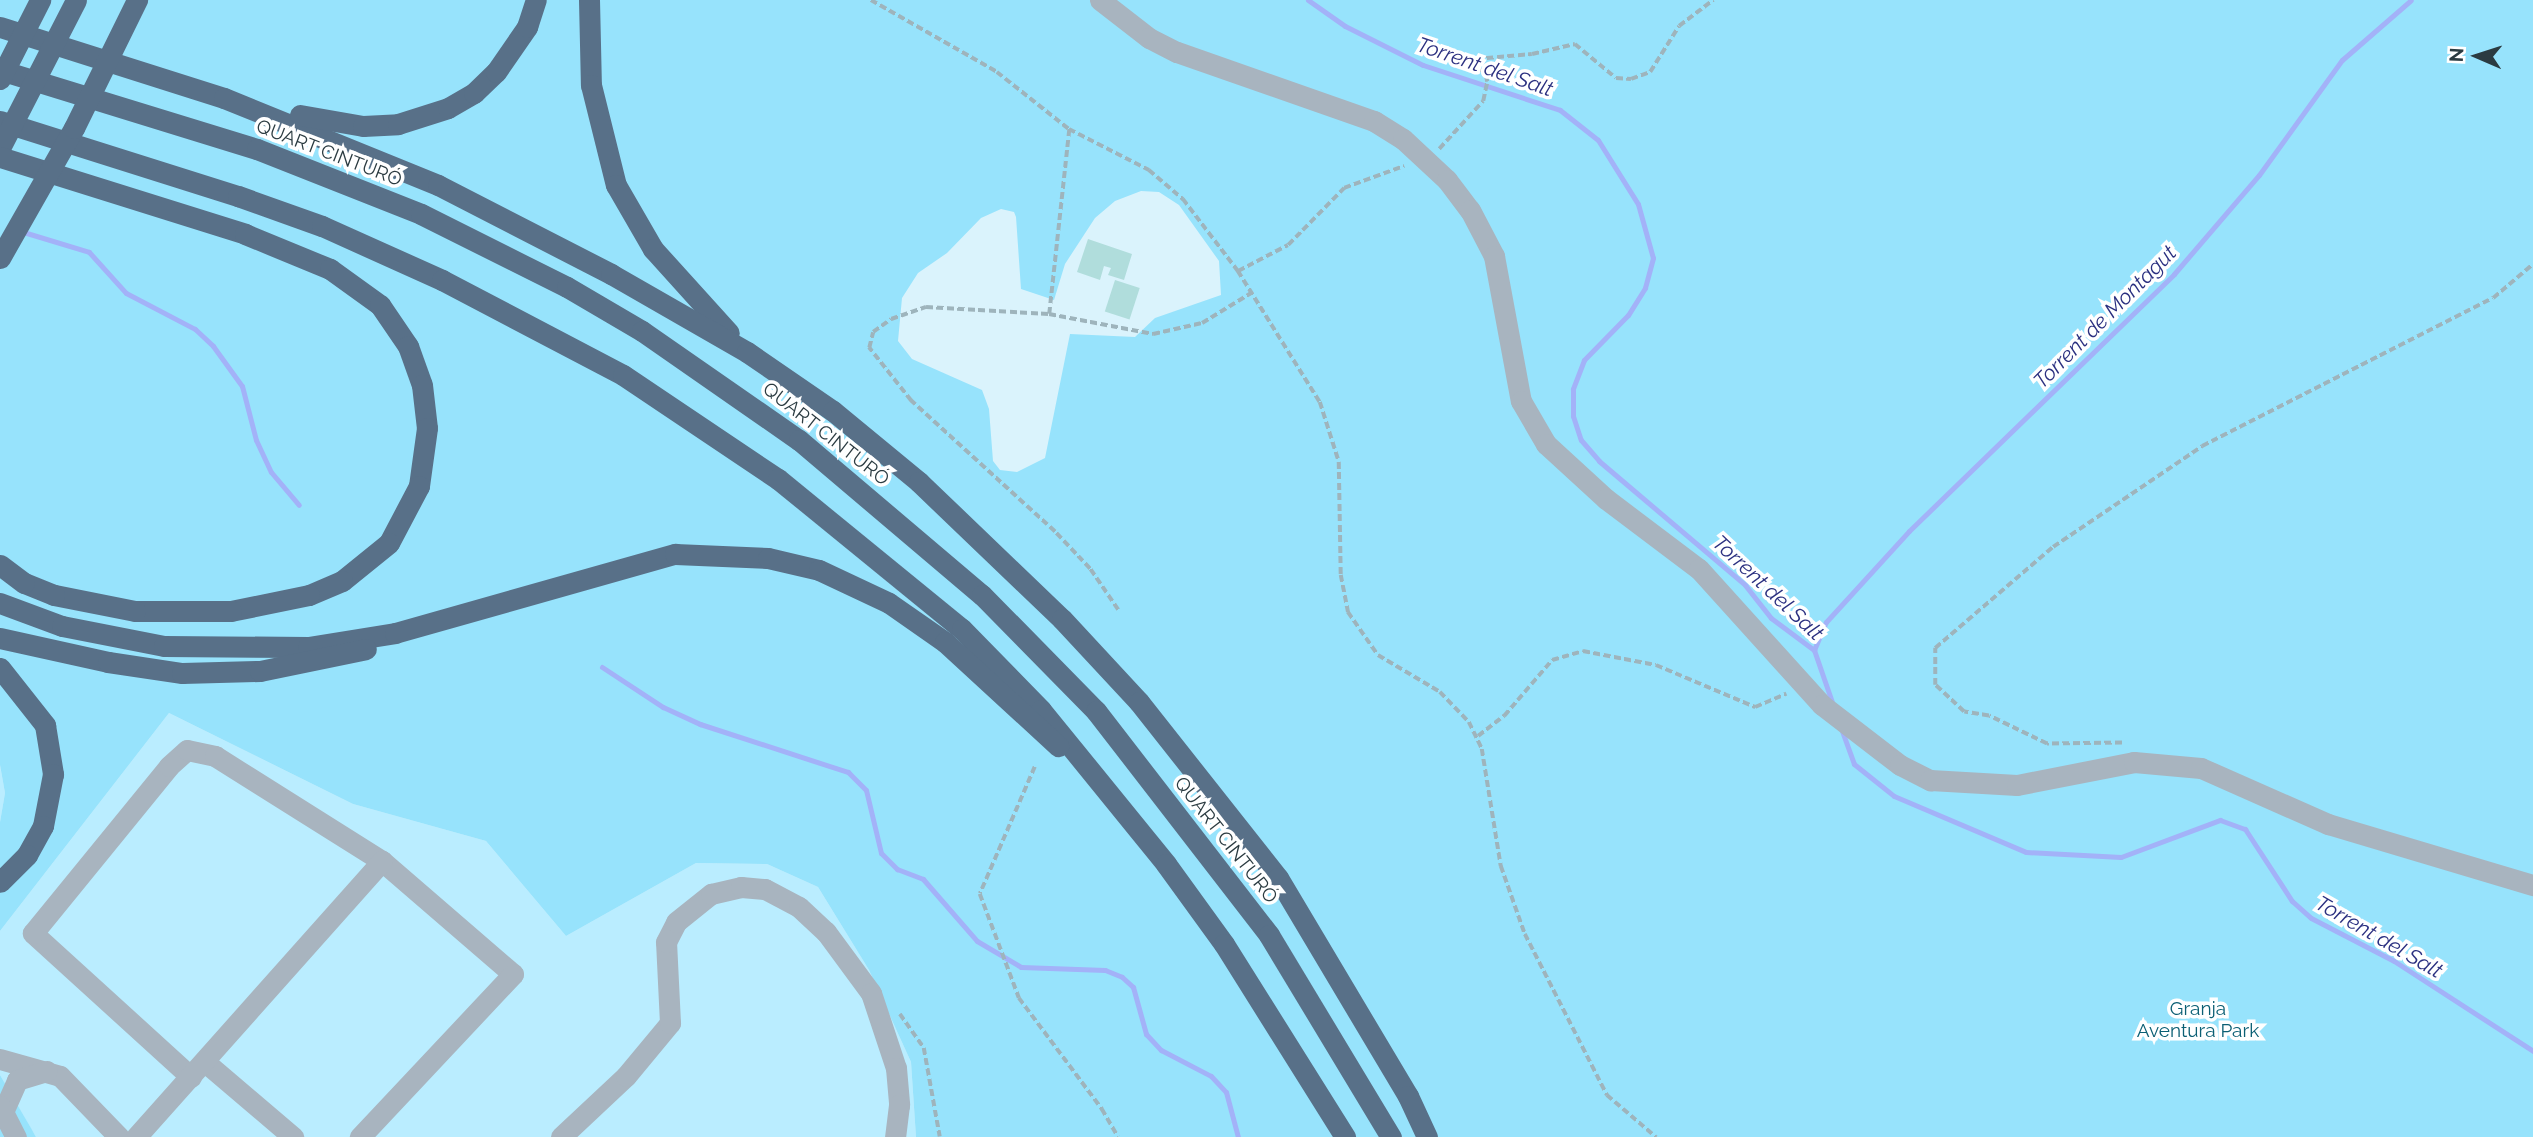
<!DOCTYPE html>
<meta charset="utf-8">
<style>
body{margin:0}
#map{position:relative;width:2533px;height:1137px;overflow:hidden;background:#daf3fc;font-family:Raleway,sans-serif}
div>[style]{position:absolute}
[style*='--x']{left:calc(var(--x)*1px);top:calc(var(--y)*1px);width:calc(var(--w)*1px);rotate:calc(var(--a)*1deg)}
.built>*{inset:0;background:#baedff}
.green>*{inset:0;background:#97e3fc}
.stream>*{height:5px;margin:-2.5px;padding:0 2.5px;transform-origin:2.5px;border-radius:2.5px;background:#a3b2f8}
.building>*{inset:0;background:#b0dddc;transform-origin:0 0}
.path>*{height:3.5px;margin-top:-1.75px;transform-origin:0;background:repeating-linear-gradient(90deg,#9eb4bc 0 7px,transparent 0 10.5px)}
.minor>*{height:21px;margin:-10.5px;padding:0 10.5px;transform-origin:10.5px;border-radius:10.5px;background:#a8b4bf}
.tertiary>*{height:21px;margin:-10.5px;padding:0 10.5px;transform-origin:10.5px;border-radius:10.5px;background:#a8b4bf}
.motorway>*{height:21px;margin:-10.5px;padding:0 10.5px;transform-origin:10.5px;border-radius:10.5px;background:#587088}
span{translate:-50% -50%;white-space:nowrap;text-align:center;line-height:1.15;-webkit-text-stroke:7px #fff;paint-order:stroke}
.street-label{font-size:19px;color:#2b3b41}
.park-label{font-size:19px;color:#0b5f74}
.water-label{font-size:21px;color:#2b3080;font-style:italic}
.north{position:absolute;left:2442px;top:21px;width:70px;height:70px;-webkit-text-stroke:5px #fff;paint-order:stroke;rotate:273deg;font-size:19px;font-weight:700;line-height:28px;text-align:center;color:#2b3b41}
.north::after{content:'';display:block;margin:auto;width:24px;height:32px;background:#2b3b41;clip-path:polygon(50% 0,100% 100%,50% 72%,0 100%)}
</style>
<div id="map">
<div class="built">
<div style="clip-path:polygon(169px 713px,353px 804px,486px 841px,566px 936px,696px 863px,767px 864px,818px 887px,869px 970px,911px 1062px,916px 1137px,36px 1137px,0 1075px,0 931px)"></div>
<div style="clip-path:polygon(0 765px,5px 793px,0 822px)"></div>
</div>
<div class="green">
<div style="clip-path:polygon(evenodd,0 0,2533px 0,2533px 1137px,916px 1137px,911px 1062px,869px 970px,818px 887px,767px 864px,696px 863px,566px 936px,486px 841px,353px 804px,169px 713px,0 931px,0 822px,5px 793px,0 765px,0 0,1141px 191px,1159px 192px,1179px 205px,1219px 261px,1221px 295px,1155px 318px,1135px 337px,1070px 334px,1045px 458px,1017px 472px,1000px 470px,993px 461px,989px 409px,982px 390px,912px 359px,898px 341px,902px 298px,918px 273px,947px 253px,981px 218px,1001px 209px,1014px 212px,1016px 217px,1021px 289px,1054px 300px,1065px 264px,1095px 218px,1115px 201px,1141px 191px)"></div>
<div style="clip-path:polygon(0 1075px,31px 1128px,36px 1137px,0 1137px)"></div>
</div>
<div class="stream">
<div style="--x:1308;--y:0;--w:45;--a:35.1"></div>
<div style="--x:1345;--y:26;--w:87;--a:26.6"></div>
<div style="--x:1423;--y:65;--w:144;--a:18.2"></div>
<div style="--x:1560;--y:110;--w:48;--a:38.3"></div>
<div style="--x:1598;--y:140;--w:75;--a:58"></div>
<div style="--x:1638;--y:204;--w:56;--a:74.5"></div>
<div style="--x:1653;--y:258;--w:31;--a:105"></div>
<div style="--x:1645;--y:288;--w:32;--a:122"></div>
<div style="--x:1628;--y:315;--w:63;--a:134.4"></div>
<div style="--x:1584;--y:360;--w:31;--a:111"></div>
<div style="--x:1573;--y:389;--w:27;--a:90"></div>
<div style="--x:1573;--y:416;--w:25;--a:72"></div>
<div style="--x:1581;--y:440;--w:28;--a:49"></div>
<div style="--x:1599;--y:461;--w:192;--a:40.3"></div>
<div style="--x:1745;--y:585;--w:42;--a:51.8"></div>
<div style="--x:1771;--y:618;--w:54;--a:36.7"></div>
<div style="--x:1814;--y:650;--w:55;--a:70.9"></div>
<div style="--x:20;--y:231;--w:72;--a:16.9"></div>
<div style="--x:89;--y:252;--w:55;--a:47.9"></div>
<div style="--x:126;--y:293;--w:78;--a:27.6"></div>
<div style="--x:195;--y:329;--w:25;--a:43"></div>
<div style="--x:213;--y:346;--w:49;--a:54.1"></div>
<div style="--x:242;--y:386;--w:56;--a:75.5"></div>
<div style="--x:256;--y:440;--w:35;--a:65"></div>
<div style="--x:271;--y:472;--w:43;--a:49.7"></div>
<div style="--x:1814;--y:650;--w:30;--a:-67"></div>
<div style="--x:1826;--y:622;--w:123;--a:-47.6"></div>
<div style="--x:1909;--y:531;--w:369;--a:-44.1"></div>
<div style="--x:2174;--y:274;--w:130;--a:-49.4"></div>
<div style="--x:2259;--y:175;--w:142;--a:-54.2"></div>
<div style="--x:2342;--y:60;--w:91;--a:-41"></div>
<div style="--x:602;--y:667;--w:73;--a:33.3"></div>
<div style="--x:663;--y:707;--w:41;--a:24.7"></div>
<div style="--x:700;--y:724;--w:156;--a:18"></div>
<div style="--x:848;--y:772;--w:25;--a:45"></div>
<div style="--x:866;--y:790;--w:65;--a:76.6"></div>
<div style="--x:881;--y:853;--w:23;--a:45"></div>
<div style="--x:897;--y:869;--w:28;--a:21"></div>
<div style="--x:923;--y:879;--w:82;--a:48.9"></div>
<div style="--x:977;--y:941;--w:51;--a:30.6"></div>
<div style="--x:1021;--y:967;--w:84;--a:2"></div>
<div style="--x:1105;--y:970;--w:18;--a:22"></div>
<div style="--x:1122;--y:977;--w:15;--a:42"></div>
<div style="--x:1133;--y:987;--w:49;--a:74.5"></div>
<div style="--x:1146;--y:1034;--w:22;--a:47"></div>
<div style="--x:1161;--y:1050;--w:56;--a:27.5"></div>
<div style="--x:1211;--y:1076;--w:22;--a:47"></div>
<div style="--x:1226;--y:1092;--w:47;--a:75.1"></div>
<div style="--x:1842;--y:731;--w:35;--a:70"></div>
<div style="--x:1854;--y:764;--w:51;--a:38.7"></div>
<div style="--x:1894;--y:796;--w:143;--a:23"></div>
<div style="--x:2026;--y:852;--w:95;--a:3"></div>
<div style="--x:2121;--y:857;--w:106;--a:-20.5"></div>
<div style="--x:2220;--y:820;--w:27;--a:20"></div>
<div style="--x:2245;--y:829;--w:86;--a:56.9"></div>
<div style="--x:2292;--y:901;--w:25;--a:42"></div>
<div style="--x:2311;--y:918;--w:93;--a:27.4"></div>
<div style="--x:2394;--y:961;--w:166;--a:32.9"></div>
</div>
<div class="building">
<div style="clip-path:polygon(1088px 239px,1132px 254px,1124px 280px,1108px 275px,1111px 268px,1104px 266px,1100px 280px,1077px 272px)"></div>
<div style="left:1115px;top:280px;width:26px;height:33px;rotate:18deg"></div>
</div>
<div class="path">
<div style="--x:871;--y:0;--w:145;--a:29.7"></div>
<div style="--x:997;--y:72;--w:92;--a:38.4"></div>
<div style="--x:1069;--y:129;--w:90;--a:27.1"></div>
<div style="--x:1149;--y:170;--w:45;--a:40.5"></div>
<div style="--x:1183;--y:199;--w:91;--a:52.6"></div>
<div style="--x:1238;--y:271;--w:155;--a:58"></div>
<div style="--x:1320;--y:402;--w:63;--a:72.4"></div>
<div style="--x:1339;--y:462;--w:113;--a:89"></div>
<div style="--x:1341;--y:575;--w:38;--a:79"></div>
<div style="--x:1348;--y:612;--w:52;--a:55.1"></div>
<div style="--x:1378;--y:655;--w:72;--a:30.8"></div>
<div style="--x:1440;--y:692;--w:42;--a:46"></div>
<div style="--x:1469;--y:722;--w:30;--a:64"></div>
<div style="--x:1482;--y:749;--w:119;--a:80.8"></div>
<div style="--x:1501;--y:866;--w:72;--a:70.6"></div>
<div style="--x:1525;--y:934;--w:181;--a:63"></div>
<div style="--x:1607;--y:1095;--w:65;--a:40.6"></div>
<div style="--x:1439;--y:149;--w:65;--a:-47.5"></div>
<div style="--x:1483;--y:101;--w:19;--a:-78"></div>
<div style="--x:1487;--y:82;--w:10;--a:-101"></div>
<div style="--x:1485;--y:72;--w:14;--a:-159"></div>
<div style="--x:1472;--y:67;--w:9;--a:-63"></div>
<div style="--x:1476;--y:59;--w:56;--a:-5.1"></div>
<div style="--x:1532;--y:54;--w:44;--a:-13.1"></div>
<div style="--x:1575;--y:44;--w:53;--a:39.7"></div>
<div style="--x:1616;--y:78;--w:15;--a:4"></div>
<div style="--x:1631;--y:79;--w:20;--a:-20"></div>
<div style="--x:1650;--y:72;--w:54;--a:-57.8"></div>
<div style="--x:1679;--y:26;--w:43;--a:-37.4"></div>
<div style="--x:1238;--y:271;--w:56;--a:-27.5"></div>
<div style="--x:1288;--y:245;--w:80;--a:-45.5"></div>
<div style="--x:1344;--y:188;--w:64;--a:-20.1"></div>
<div style="--x:1049;--y:314;--w:186;--a:-83.8"></div>
<div style="--x:1118;--y:610;--w:50;--a:-124.3"></div>
<div style="--x:1090;--y:569;--w:51;--a:-133.4"></div>
<div style="--x:1055;--y:532;--w:195;--a:-137.7"></div>
<div style="--x:911;--y:401;--w:68;--a:-128.4"></div>
<div style="--x:869;--y:348;--w:16;--a:-76"></div>
<div style="--x:873;--y:332;--w:22;--a:-36"></div>
<div style="--x:891;--y:319;--w:37;--a:-19"></div>
<div style="--x:926;--y:307;--w:123;--a:3.3"></div>
<div style="--x:1049;--y:314;--w:106;--a:10.9"></div>
<div style="--x:1153;--y:334;--w:50;--a:-12.7"></div>
<div style="--x:1202;--y:323;--w:57;--a:-31.5"></div>
<div style="--x:1478;--y:736;--w:33;--a:-38"></div>
<div style="--x:1504;--y:716;--w:74;--a:-49.4"></div>
<div style="--x:1552;--y:660;--w:32;--a:-16"></div>
<div style="--x:1583;--y:651;--w:74;--a:10.9"></div>
<div style="--x:1656;--y:665;--w:108;--a:23"></div>
<div style="--x:1755;--y:707;--w:34;--a:-23"></div>
<div style="--x:2122;--y:743;--w:75;--a:179.2"></div>
<div style="--x:2047;--y:744;--w:64;--a:-154.2"></div>
<div style="--x:1989;--y:716;--w:25;--a:-171"></div>
<div style="--x:1964;--y:712;--w:40;--a:-137"></div>
<div style="--x:1935;--y:685;--w:37;--a:-90"></div>
<div style="--x:1935;--y:648;--w:155;--a:-40.6"></div>
<div style="--x:2053;--y:547;--w:180;--a:-34.1"></div>
<div style="--x:2202;--y:446;--w:326;--a:-27"></div>
<div style="--x:2493;--y:298;--w:52;--a:-40.4"></div>
<div style="--x:1035;--y:767;--w:138;--a:113.4"></div>
<div style="--x:980;--y:894;--w:111;--a:69.4"></div>
<div style="--x:1019;--y:998;--w:139;--a:53.2"></div>
<div style="--x:1102;--y:1109;--w:32;--a:60"></div>
<div style="--x:900;--y:1014;--w:42;--a:54.8"></div>
<div style="--x:924;--y:1048;--w:90;--a:79.8"></div>
</div>
<div class="minor">
<div style="--x:1100;--y:0;--w:62;--a:37.8"></div>
<div style="--x:1149;--y:38;--w:31;--a:27"></div>
<div style="--x:1177;--y:52;--w:209;--a:19.3"></div>
<div style="--x:1374;--y:121;--w:34;--a:32"></div>
<div style="--x:1403;--y:139;--w:60;--a:43"></div>
<div style="--x:1447;--y:180;--w:38;--a:53"></div>
<div style="--x:1470;--y:210;--w:52;--a:62.4"></div>
<div style="--x:1494;--y:256;--w:147;--a:79.5"></div>
<div style="--x:1521;--y:401;--w:50;--a:59.8"></div>
<div style="--x:1546;--y:444;--w:81;--a:42.5"></div>
<div style="--x:1606;--y:499;--w:116;--a:37"></div>
<div style="--x:1699;--y:569;--w:183;--a:47.9"></div>
<div style="--x:1822;--y:705;--w:98;--a:37.6"></div>
<div style="--x:1900;--y:765;--w:34;--a:27"></div>
<div style="--x:1930;--y:780;--w:87;--a:3.3"></div>
<div style="--x:2017;--y:785;--w:119;--a:-11.1"></div>
<div style="--x:2134;--y:762;--w:67;--a:5.1"></div>
<div style="--x:2201;--y:768;--w:139;--a:23.8"></div>
<div style="--x:2328;--y:824;--w:214;--a:16.6"></div>
<div style="--x:0;--y:1059;--w:62;--a:15.8"></div>
<div style="--x:60;--y:1076;--w:85;--a:46"></div>
<div style="--x:205;--y:1062;--w:116;--a:40.4"></div>
<div style="--x:191;--y:1077;--w:214;--a:-137.7"></div>
<div style="--x:33;--y:933;--w:215;--a:-50.8"></div>
<div style="--x:169;--y:766;--w:24;--a:-42"></div>
<div style="--x:187;--y:750;--w:29;--a:12"></div>
<div style="--x:215;--y:756;--w:197;--a:32.2"></div>
<div style="--x:382;--y:861;--w:173;--a:40.8"></div>
<div style="--x:513;--y:974;--w:224;--a:133.2"></div>
<div style="--x:3;--y:1112;--w:35;--a:-66"></div>
<div style="--x:17;--y:1080;--w:31;--a:-17"></div>
<div style="--x:136;--y:1137;--w:370;--a:-48.3"></div>
<div style="--x:561;--y:1137;--w:89;--a:-43.2"></div>
<div style="--x:626;--y:1076;--w:69;--a:-50.3"></div>
<div style="--x:670;--y:1023;--w:81;--a:-92.8"></div>
<div style="--x:666;--y:942;--w:22;--a:-63"></div>
<div style="--x:676;--y:922;--w:45;--a:-38.7"></div>
<div style="--x:711;--y:894;--w:31;--a:-13"></div>
<div style="--x:741;--y:887;--w:24;--a:5"></div>
<div style="--x:765;--y:889;--w:38;--a:28"></div>
<div style="--x:799;--y:907;--w:37;--a:43"></div>
<div style="--x:826;--y:932;--w:76;--a:53.6"></div>
<div style="--x:871;--y:993;--w:79;--a:71.6"></div>
<div style="--x:896;--y:1068;--w:37;--a:85"></div>
<div style="--x:899;--y:1105;--w:32;--a:97"></div>
</div>
<div class="tertiary">
<div style="--x:0;--y:1106;--w:35;--a:63"></div>
</div>
<div class="motorway">
<div style="--x:589;--y:0;--w:85;--a:88.7"></div>
<div style="--x:591;--y:85;--w:103;--a:76"></div>
<div style="--x:616;--y:185;--w:74;--a:60"></div>
<div style="--x:653;--y:249;--w:113;--a:47.9"></div>
<div style="--x:0;--y:27;--w:235;--a:17.6"></div>
<div style="--x:224;--y:98;--w:231;--a:22.1"></div>
<div style="--x:438;--y:185;--w:195;--a:27.2"></div>
<div style="--x:611;--y:274;--w:157;--a:29.8"></div>
<div style="--x:747;--y:352;--w:104;--a:34.5"></div>
<div style="--x:833;--y:411;--w:112;--a:39.5"></div>
<div style="--x:919;--y:482;--w:198;--a:43.8"></div>
<div style="--x:1062;--y:619;--w:113;--a:47.1"></div>
<div style="--x:1139;--y:702;--w:224;--a:51.7"></div>
<div style="--x:1278;--y:878;--w:254;--a:59.2"></div>
<div style="--x:1408;--y:1096;--w:45;--a:65.1"></div>
<div style="--x:0;--y:70;--w:269;--a:17.1"></div>
<div style="--x:257;--y:149;--w:176;--a:21.6"></div>
<div style="--x:421;--y:214;--w:163;--a:26.6"></div>
<div style="--x:567;--y:287;--w:87;--a:30.4"></div>
<div style="--x:642;--y:331;--w:191;--a:34.8"></div>
<div style="--x:799;--y:440;--w:240;--a:40.3"></div>
<div style="--x:982;--y:595;--w:163;--a:45.5"></div>
<div style="--x:1096;--y:711;--w:283;--a:52.3"></div>
<div style="--x:1269;--y:935;--w:236;--a:58.9"></div>
<div style="--x:0;--y:79;--w:89;--a:-63.1"></div>
<div style="--x:300;--y:115;--w:64;--a:9.9"></div>
<div style="--x:363;--y:126;--w:35;--a:-3"></div>
<div style="--x:398;--y:124;--w:52;--a:-17.7"></div>
<div style="--x:448;--y:108;--w:30;--a:-30"></div>
<div style="--x:474;--y:93;--w:30;--a:-44"></div>
<div style="--x:496;--y:72;--w:55;--a:-55.4"></div>
<div style="--x:527;--y:27;--w:28;--a:-72"></div>
<div style="--x:0;--y:121;--w:250;--a:17.5"></div>
<div style="--x:238;--y:196;--w:89;--a:19.7"></div>
<div style="--x:322;--y:226;--w:132;--a:24.2"></div>
<div style="--x:442;--y:280;--w:204;--a:27.7"></div>
<div style="--x:623;--y:375;--w:187;--a:33.9"></div>
<div style="--x:778;--y:479;--w:237;--a:39.2"></div>
<div style="--x:962;--y:629;--w:113;--a:45.7"></div>
<div style="--x:1041;--y:710;--w:198;--a:50.9"></div>
<div style="--x:1166;--y:864;--w:99;--a:54.1"></div>
<div style="--x:1224;--y:944;--w:228;--a:57.9"></div>
<div style="--x:0;--y:148;--w:166;--a:-62.8"></div>
<div style="--x:0;--y:157;--w:257;--a:17.4"></div>
<div style="--x:245;--y:234;--w:92;--a:22.4"></div>
<div style="--x:330;--y:269;--w:62;--a:35.8"></div>
<div style="--x:380;--y:305;--w:50;--a:55.7"></div>
<div style="--x:408;--y:346;--w:41;--a:70.3"></div>
<div style="--x:422;--y:385;--w:43;--a:83.4"></div>
<div style="--x:427;--y:428;--w:59;--a:97.9"></div>
<div style="--x:419;--y:486;--w:64;--a:117.8"></div>
<div style="--x:389;--y:543;--w:60;--a:141"></div>
<div style="--x:342;--y:581;--w:36;--a:157"></div>
<div style="--x:309;--y:595;--w:80;--a:168.4"></div>
<div style="--x:231;--y:611;--w:96;--a:180"></div>
<div style="--x:135;--y:611;--w:83;--a:-168.8"></div>
<div style="--x:54;--y:595;--w:32;--a:-158"></div>
<div style="--x:24;--y:583;--w:30;--a:-143"></div>
<div style="--x:0;--y:258;--w:150;--a:-60.4"></div>
<div style="--x:74;--y:128;--w:143;--a:-63.8"></div>
<div style="--x:0;--y:603;--w:66;--a:20.4"></div>
<div style="--x:62;--y:626;--w:104;--a:11.1"></div>
<div style="--x:164;--y:646;--w:144;--a:0.4"></div>
<div style="--x:308;--y:647;--w:88;--a:-9.1"></div>
<div style="--x:395;--y:633;--w:291;--a:-15.8"></div>
<div style="--x:675;--y:554;--w:93;--a:2.5"></div>
<div style="--x:768;--y:558;--w:52;--a:13.2"></div>
<div style="--x:819;--y:570;--w:77;--a:25.2"></div>
<div style="--x:889;--y:603;--w:68;--a:34.9"></div>
<div style="--x:945;--y:642;--w:154;--a:42.6"></div>
<div style="--x:0;--y:638;--w:111;--a:12.5"></div>
<div style="--x:108;--y:662;--w:75;--a:8.5"></div>
<div style="--x:182;--y:673;--w:78;--a:-1.5"></div>
<div style="--x:260;--y:671;--w:108;--a:-11.7"></div>
<div style="--x:0;--y:668;--w:73;--a:51.7"></div>
<div style="--x:45;--y:725;--w:50;--a:80.7"></div>
<div style="--x:53;--y:774;--w:53;--a:100.9"></div>
<div style="--x:43;--y:826;--w:33;--a:119"></div>
<div style="--x:27;--y:855;--w:38;--a:135"></div>
</div>
<div class="street-label">
<span style="left:329px;top:153px;rotate:21deg">QUART CINTURÓ</span>
<span style="left:826px;top:434px;rotate:38deg">QUART CINTURÓ</span>
<span style="left:1226px;top:840px;rotate:52deg">QUART CINTURÓ</span>
</div>
<div class="park-label">
<span style="left:2198px;top:1020px">Granja<br>Aventura Park</span>
</div>
<div class="water-label">
<span style="left:1485px;top:67px;rotate:19deg">Torrent del Salt</span>
<span style="left:2105px;top:317px;rotate:-45deg">Torrent de Montagut</span>
<span style="left:1768px;top:588px;rotate:43deg">Torrent del Salt</span>
<span style="left:2379px;top:937px;rotate:30deg">Torrent del Salt</span>
</div>
<div class="north">N</div>
</div>
